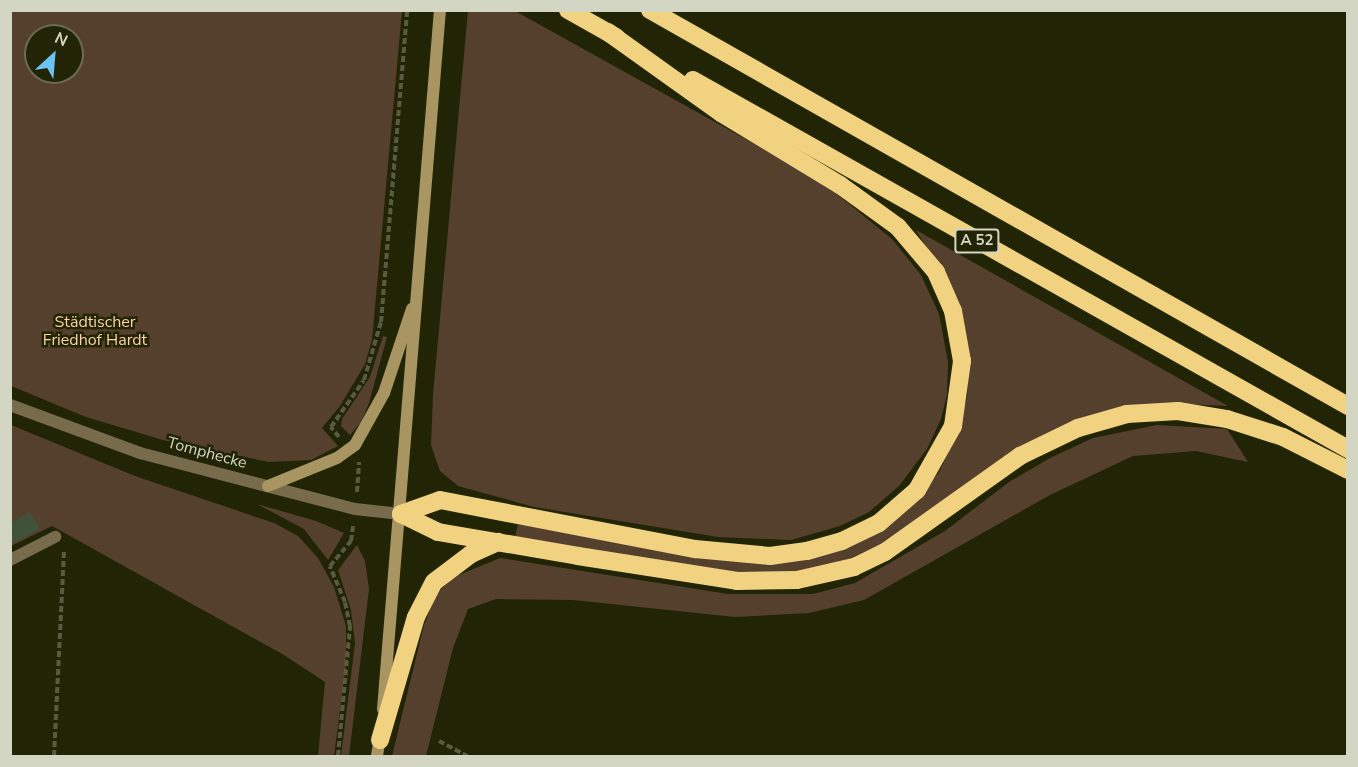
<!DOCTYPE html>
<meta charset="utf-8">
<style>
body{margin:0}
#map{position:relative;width:1358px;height:767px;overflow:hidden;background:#222505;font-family:"Nunito Sans",sans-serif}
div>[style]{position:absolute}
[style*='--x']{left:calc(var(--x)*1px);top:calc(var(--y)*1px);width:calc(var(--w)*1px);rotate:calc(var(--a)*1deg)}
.green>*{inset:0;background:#54402d}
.building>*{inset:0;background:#405239}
.path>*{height:4px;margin-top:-2px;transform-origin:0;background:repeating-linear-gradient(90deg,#585b3f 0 6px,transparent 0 9px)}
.minor>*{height:12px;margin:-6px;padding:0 6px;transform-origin:6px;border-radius:6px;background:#776b4c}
.secondary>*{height:12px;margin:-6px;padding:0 6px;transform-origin:6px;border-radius:6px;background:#a89562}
.motorway>*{height:18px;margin:-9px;padding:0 9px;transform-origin:9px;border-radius:9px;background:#f0d281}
span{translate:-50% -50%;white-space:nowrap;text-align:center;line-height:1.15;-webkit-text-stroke:5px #222505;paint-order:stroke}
.shield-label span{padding:2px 4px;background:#222505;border:2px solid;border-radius:4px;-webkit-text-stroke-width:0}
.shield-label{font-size:15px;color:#d3d6c3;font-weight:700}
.park-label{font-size:16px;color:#fed1a6}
.street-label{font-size:16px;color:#d3d6c3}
.frame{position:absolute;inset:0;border:12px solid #d3d6c3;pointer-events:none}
.north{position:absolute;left:24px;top:24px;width:60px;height:60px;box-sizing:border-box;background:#222505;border:2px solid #696c51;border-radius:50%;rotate:26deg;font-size:16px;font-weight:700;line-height:24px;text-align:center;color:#d3d6c3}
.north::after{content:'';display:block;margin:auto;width:21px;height:27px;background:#6bc3f2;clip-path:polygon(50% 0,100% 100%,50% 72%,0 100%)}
</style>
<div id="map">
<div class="green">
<div style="clip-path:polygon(evenodd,11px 10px,402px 11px,372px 340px,365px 364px,340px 406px,322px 428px,338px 446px,311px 460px,269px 462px,163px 440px,86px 417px,11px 386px,11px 10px,36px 36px,72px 36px,72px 72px,36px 72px,36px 36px)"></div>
<div style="clip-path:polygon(468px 11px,515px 11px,821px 181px,892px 239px,921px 275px,939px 314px,948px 362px,947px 395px,941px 419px,927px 449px,899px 486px,869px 512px,840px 526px,791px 540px,718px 537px,534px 507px,458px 486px,440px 471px,431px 445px,433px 395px)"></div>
<div style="clip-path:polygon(916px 230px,1228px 406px,1159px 403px,1102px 412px,896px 537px,838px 564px,804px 572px,734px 572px,686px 567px,515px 537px,518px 524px,640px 546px,788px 560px,915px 501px,939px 472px,956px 436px,967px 397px,969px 363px,959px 303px)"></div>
<div style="clip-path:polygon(383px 336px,387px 337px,369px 403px,361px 422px,350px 435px,341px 426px,342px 419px,370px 377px)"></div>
<div style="clip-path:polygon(11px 425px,135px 476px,274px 523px,298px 536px,318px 558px,334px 587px,346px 626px,346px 664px,334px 756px,318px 756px,325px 682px,284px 655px,52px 526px,11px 546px)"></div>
<div style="clip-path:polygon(1157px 425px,1227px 429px,1248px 462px,1196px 451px,1133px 456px,1050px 495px,864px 600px,809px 613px,735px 617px,573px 600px,496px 599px,468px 609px,453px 648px,426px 756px,392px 756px,424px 625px,436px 594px,454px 577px,500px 558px,728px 594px,813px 594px,855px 583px,945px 531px,1009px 482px,1050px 458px,1093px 438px)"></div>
<div style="clip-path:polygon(257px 504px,316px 521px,344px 533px,328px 560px,304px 529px)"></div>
<div style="clip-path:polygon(357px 545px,365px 561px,369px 589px,349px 756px,341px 756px,355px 643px,351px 610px,338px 570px)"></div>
</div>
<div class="building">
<div style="clip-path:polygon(30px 512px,40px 529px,10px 545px,10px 523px)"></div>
</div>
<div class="path">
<div style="--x:339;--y:437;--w:13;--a:-129"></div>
<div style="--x:331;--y:427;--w:57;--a:-54.9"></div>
<div style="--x:364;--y:380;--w:60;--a:-73.7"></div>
<div style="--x:381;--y:322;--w:313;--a:-85.2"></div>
<div style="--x:357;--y:492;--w:30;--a:-86"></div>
<div style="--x:439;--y:741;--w:32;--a:28"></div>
<div style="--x:54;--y:756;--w:206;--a:-87.2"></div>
<div style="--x:338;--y:756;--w:131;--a:-84.7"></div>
<div style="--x:350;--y:626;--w:25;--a:-102"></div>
<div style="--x:345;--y:602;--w:39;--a:-113"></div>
<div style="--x:330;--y:566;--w:33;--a:-50"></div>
<div style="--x:351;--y:541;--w:15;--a:-82"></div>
</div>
<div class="minor">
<div style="--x:10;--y:405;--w:139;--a:20.3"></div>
<div style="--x:140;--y:453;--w:222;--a:14.6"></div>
<div style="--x:355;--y:509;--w:46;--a:6.2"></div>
<div style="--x:10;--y:560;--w:51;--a:-27.1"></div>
</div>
<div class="secondary">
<div style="--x:268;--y:486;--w:74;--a:-22.1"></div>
<div style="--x:337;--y:458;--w:22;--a:-36"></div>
<div style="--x:355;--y:445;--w:60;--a:-60.9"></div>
<div style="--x:384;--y:393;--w:89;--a:-71.6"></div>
<div style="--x:383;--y:709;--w:701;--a:-85.34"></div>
<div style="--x:377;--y:756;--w:24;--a:-81"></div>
</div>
<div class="motorway">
<div style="--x:568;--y:10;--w:55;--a:29.4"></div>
<div style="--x:650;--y:10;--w:803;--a:29.57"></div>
<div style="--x:693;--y:80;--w:752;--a:29.4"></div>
<div style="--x:401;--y:514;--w:41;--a:-19.7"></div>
<div style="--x:440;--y:500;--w:260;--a:10.9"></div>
<div style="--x:695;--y:549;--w:75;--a:5.3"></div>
<div style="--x:770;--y:556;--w:37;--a:-8"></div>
<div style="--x:807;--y:551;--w:36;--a:-16"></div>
<div style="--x:842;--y:541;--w:41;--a:-25.9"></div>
<div style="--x:879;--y:523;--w:50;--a:-41"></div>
<div style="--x:917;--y:490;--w:73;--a:-60.6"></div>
<div style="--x:953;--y:426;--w:66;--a:-82.1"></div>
<div style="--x:962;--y:361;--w:51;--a:-100.2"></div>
<div style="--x:953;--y:311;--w:43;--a:-113.6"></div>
<div style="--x:936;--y:272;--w:59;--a:-130.2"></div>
<div style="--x:898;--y:227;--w:72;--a:-144.1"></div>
<div style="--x:840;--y:185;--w:139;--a:-148.8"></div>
<div style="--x:721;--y:113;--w:139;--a:-144.4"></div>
<div style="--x:401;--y:514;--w:41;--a:25.9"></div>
<div style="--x:438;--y:532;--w:142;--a:9.7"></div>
<div style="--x:578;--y:556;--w:161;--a:8.9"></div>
<div style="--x:737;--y:581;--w:60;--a:-1"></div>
<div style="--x:797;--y:580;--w:58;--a:-12.8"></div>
<div style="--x:854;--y:567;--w:34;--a:-26"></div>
<div style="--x:885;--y:552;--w:166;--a:-35.4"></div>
<div style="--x:1020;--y:456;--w:64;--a:-25.8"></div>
<div style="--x:1078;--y:428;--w:51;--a:-15.9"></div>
<div style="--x:1127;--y:414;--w:51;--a:-3.4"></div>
<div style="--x:1178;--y:411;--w:50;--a:9.3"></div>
<div style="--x:1227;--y:419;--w:59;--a:17.8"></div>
<div style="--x:1283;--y:437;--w:73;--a:26.9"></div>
<div style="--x:380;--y:740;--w:128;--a:-73.7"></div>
<div style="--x:416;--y:617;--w:39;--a:-63"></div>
<div style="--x:434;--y:582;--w:46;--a:-37.1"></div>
<div style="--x:471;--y:554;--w:30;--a:-24"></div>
</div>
<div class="shield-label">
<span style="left:977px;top:241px">A 52</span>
</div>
<div class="park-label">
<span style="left:95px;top:331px">Städtischer<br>Friedhof Hardt</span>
</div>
<div class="street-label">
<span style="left:207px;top:453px;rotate:15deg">Tomphecke</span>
</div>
<div class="frame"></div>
<div class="north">N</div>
</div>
